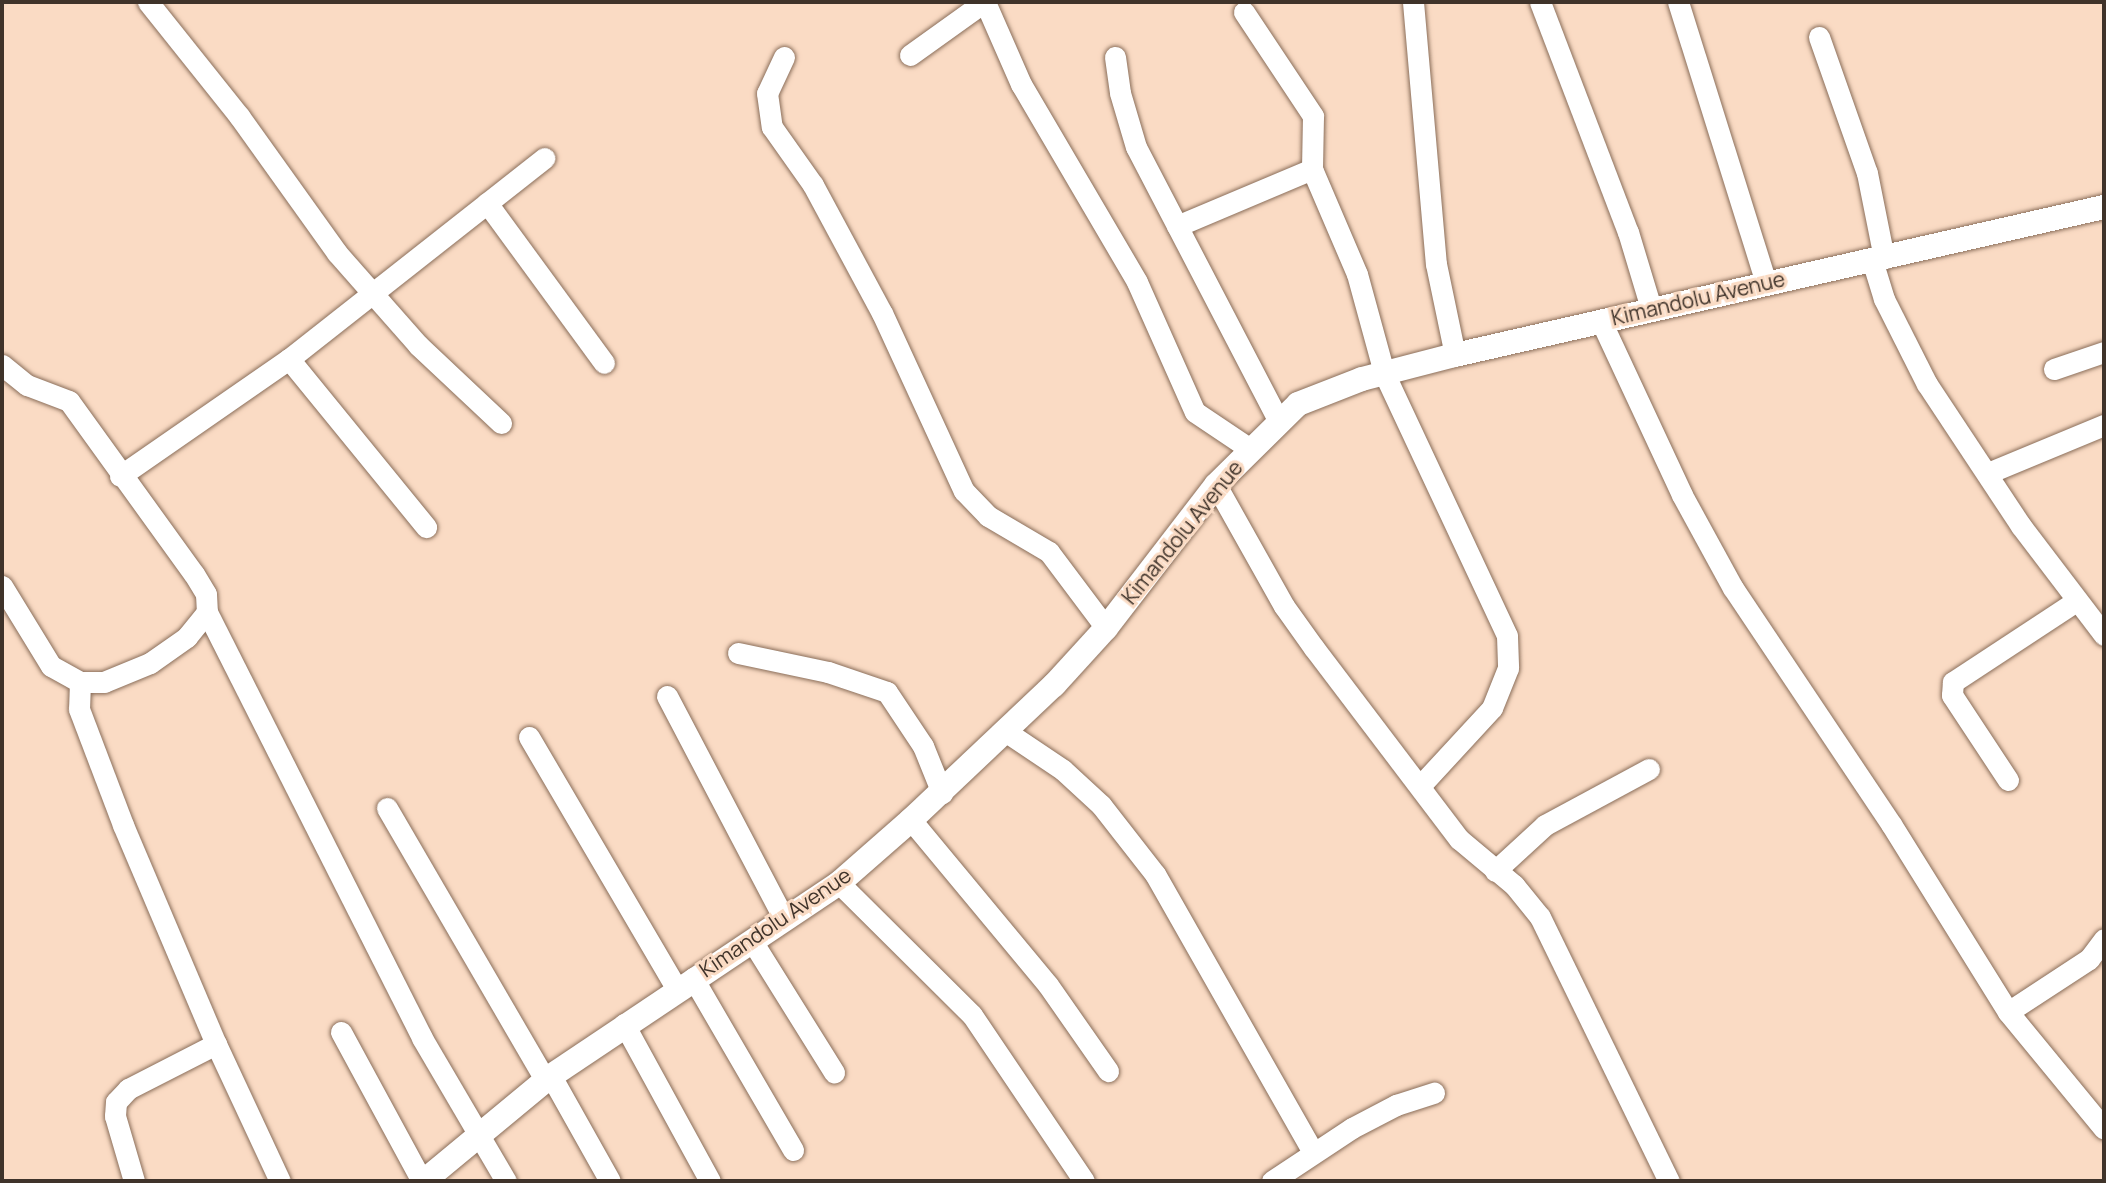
<!DOCTYPE html>
<style>
body{margin:0}
#map{position:relative;width:2106px;height:1183px;overflow:hidden;background:#fadbc4;font-family:Manrope,sans-serif}
div>[style]{position:absolute}
[style*='--x']{left:calc(var(--x)*1px);top:calc(var(--y)*1px);width:calc(var(--w)*1px);rotate:calc(var(--a)*1deg)}
.roads{filter:drop-shadow(0 0 2px #8a6e5a) drop-shadow(0 0 2px #8a6e5a)}
.minor>*{height:21px;margin:-10.5px;padding:0 10.5px;transform-origin:10.5px;border-radius:10.5px;background:#fff}
.tertiary>*{height:24px;margin:-12px;padding:0 12px;transform-origin:12px;border-radius:12px;background:#fff}
span{translate:-50% -50%;white-space:nowrap;text-align:center;line-height:1.15;-webkit-text-stroke:6px #fadbc4;paint-order:stroke}
.street-label{font-size:21px;color:#3f332a}
.frame{position:absolute;inset:0;border:4px solid #3f332a;pointer-events:none}
</style>
<div id="map">
<div class="roads">
<div class="minor">
<div style="--x:148;--y:2;--w:146;--a:51.4"></div>
<div style="--x:239;--y:116;--w:168;--a:54.4"></div>
<div style="--x:337;--y:253;--w:123;--a:48.6"></div>
<div style="--x:418;--y:345;--w:114;--a:43.2"></div>
<div style="--x:985;--y:2;--w:90;--a:66.3"></div>
<div style="--x:1021;--y:84;--w:229;--a:59.6"></div>
<div style="--x:1137;--y:282;--w:142;--a:66"></div>
<div style="--x:1195;--y:412;--w:66;--a:33.9"></div>
<div style="--x:1413;--y:2;--w:263;--a:85"></div>
<div style="--x:1436;--y:264;--w:93;--a:78.2"></div>
<div style="--x:1540;--y:2;--w:246;--a:69.1"></div>
<div style="--x:1628;--y:232;--w:79;--a:73.2"></div>
<div style="--x:1678;--y:2;--w:294;--a:72.6"></div>
<div style="--x:1244;--y:12;--w:125;--a:56.4"></div>
<div style="--x:1313;--y:116;--w:53;--a:91.1"></div>
<div style="--x:1312;--y:169;--w:114;--a:66.8"></div>
<div style="--x:1357;--y:274;--w:103;--a:74.7"></div>
<div style="--x:1384;--y:373;--w:290;--a:64.9"></div>
<div style="--x:1507;--y:636;--w:32;--a:88"></div>
<div style="--x:1508;--y:668;--w:43;--a:111.8"></div>
<div style="--x:1492;--y:708;--w:106;--a:132.7"></div>
<div style="--x:1819;--y:37;--w:144;--a:70.6"></div>
<div style="--x:1867;--y:173;--w:87;--a:78.7"></div>
<div style="--x:910;--y:55;--w:91;--a:-35.6"></div>
<div style="--x:784;--y:57;--w:40;--a:115"></div>
<div style="--x:767;--y:93;--w:34;--a:82"></div>
<div style="--x:772;--y:127;--w:71;--a:54.7"></div>
<div style="--x:813;--y:185;--w:145;--a:61.7"></div>
<div style="--x:882;--y:313;--w:196;--a:65.3"></div>
<div style="--x:964;--y:491;--w:35;--a:46"></div>
<div style="--x:988;--y:516;--w:71;--a:30.5"></div>
<div style="--x:1049;--y:552;--w:95;--a:53.1"></div>
<div style="--x:1115;--y:57;--w:36;--a:82"></div>
<div style="--x:1120;--y:93;--w:56;--a:73.5"></div>
<div style="--x:1136;--y:147;--w:308;--a:62.5"></div>
<div style="--x:487;--y:203;--w:198;--a:53.8"></div>
<div style="--x:1177;--y:226;--w:147;--a:-22.9"></div>
<div style="--x:1872;--y:260;--w:41;--a:72.9"></div>
<div style="--x:1884;--y:299;--w:95;--a:63.2"></div>
<div style="--x:1927;--y:384;--w:170;--a:56.5"></div>
<div style="--x:2021;--y:526;--w:137;--a:52.7"></div>
<div style="--x:1601;--y:321;--w:192;--a:65"></div>
<div style="--x:1682;--y:495;--w:106;--a:61.3"></div>
<div style="--x:1733;--y:588;--w:284;--a:56.2"></div>
<div style="--x:1891;--y:824;--w:221;--a:58.1"></div>
<div style="--x:2008;--y:1012;--w:151;--a:50.6"></div>
<div style="--x:289;--y:359;--w:217;--a:50.8"></div>
<div style="--x:2;--y:365;--w:32;--a:39"></div>
<div style="--x:27;--y:385;--w:45;--a:20.9"></div>
<div style="--x:69;--y:401;--w:213;--a:54.2"></div>
<div style="--x:194;--y:574;--w:23;--a:59"></div>
<div style="--x:206;--y:594;--w:18;--a:87"></div>
<div style="--x:207;--y:612;--w:32;--a:129"></div>
<div style="--x:187;--y:637;--w:45;--a:144.9"></div>
<div style="--x:150;--y:663;--w:50;--a:157.6"></div>
<div style="--x:104;--y:682;--w:24;--a:180"></div>
<div style="--x:80;--y:682;--w:33;--a:-151"></div>
<div style="--x:51;--y:666;--w:94;--a:-121.5"></div>
<div style="--x:2054;--y:369;--w:53;--a:-18.8"></div>
<div style="--x:1988;--y:473;--w:126;--a:-22.5"></div>
<div style="--x:120;--y:476;--w:206;--a:-34.7"></div>
<div style="--x:289;--y:359;--w:325;--a:-38.2"></div>
<div style="--x:1216;--y:485;--w:139;--a:60.7"></div>
<div style="--x:1284;--y:606;--w:52;--a:54.5"></div>
<div style="--x:1314;--y:648;--w:240;--a:52.8"></div>
<div style="--x:1459;--y:839;--w:72;--a:39.9"></div>
<div style="--x:1514;--y:885;--w:41;--a:50.9"></div>
<div style="--x:1540;--y:917;--w:294;--a:64"></div>
<div style="--x:207;--y:612;--w:477;--a:63.2"></div>
<div style="--x:422;--y:1038;--w:166;--a:59.6"></div>
<div style="--x:738;--y:653;--w:92;--a:11.9"></div>
<div style="--x:828;--y:672;--w:62;--a:18.7"></div>
<div style="--x:887;--y:692;--w:65;--a:56.3"></div>
<div style="--x:923;--y:746;--w:51;--a:68"></div>
<div style="--x:80;--y:682;--w:27;--a:92"></div>
<div style="--x:79;--y:709;--w:124;--a:69.2"></div>
<div style="--x:123;--y:825;--w:238;--a:67"></div>
<div style="--x:216;--y:1044;--w:151;--a:65"></div>
<div style="--x:667;--y:696;--w:252;--a:62.3"></div>
<div style="--x:1008;--y:733;--w:66;--a:33.9"></div>
<div style="--x:1063;--y:770;--w:52;--a:42.6"></div>
<div style="--x:1101;--y:805;--w:88;--a:52"></div>
<div style="--x:1155;--y:874;--w:320;--a:60.4"></div>
<div style="--x:529;--y:737;--w:292;--a:59.6"></div>
<div style="--x:2008;--y:780;--w:102;--a:-123.4"></div>
<div style="--x:1952;--y:695;--w:13;--a:-86"></div>
<div style="--x:1953;--y:682;--w:146;--a:-33.3"></div>
<div style="--x:387;--y:808;--w:316;--a:59.8"></div>
<div style="--x:911;--y:820;--w:214;--a:50.3"></div>
<div style="--x:1048;--y:985;--w:105;--a:55.1"></div>
<div style="--x:1495;--y:871;--w:68;--a:-42.6"></div>
<div style="--x:1545;--y:825;--w:118;--a:-28.3"></div>
<div style="--x:839;--y:883;--w:187;--a:44.8"></div>
<div style="--x:972;--y:1015;--w:200;--a:56"></div>
<div style="--x:752;--y:941;--w:155;--a:58"></div>
<div style="--x:693;--y:978;--w:199;--a:59.8"></div>
<div style="--x:2008;--y:1012;--w:97;--a:-33.2"></div>
<div style="--x:2089;--y:959;--w:25;--a:-53"></div>
<div style="--x:624;--y:1024;--w:179;--a:61.3"></div>
<div style="--x:341;--y:1032;--w:170;--a:61.5"></div>
<div style="--x:551;--y:1076;--w:120;--a:60.7"></div>
<div style="--x:134;--y:1181;--w:68;--a:-106.3"></div>
<div style="--x:115;--y:1116;--w:14;--a:-86"></div>
<div style="--x:116;--y:1102;--w:18;--a:-47"></div>
<div style="--x:128;--y:1089;--w:99;--a:-27.1"></div>
<div style="--x:1272;--y:1181;--w:96;--a:-33.5"></div>
<div style="--x:1352;--y:1128;--w:50;--a:-27.6"></div>
<div style="--x:1396;--y:1105;--w:40;--a:-18"></div>
</div>
<div class="tertiary">
<div style="--x:424;--y:1181;--w:165;--a:-39.6"></div>
<div style="--x:551;--y:1076;--w:347;--a:-33.8"></div>
<div style="--x:839;--y:883;--w:96;--a:-41.2"></div>
<div style="--x:911;--y:820;--w:197;--a:-43.4"></div>
<div style="--x:1054;--y:685;--w:77;--a:-47.6"></div>
<div style="--x:1106;--y:628;--w:180;--a:-52.4"></div>
<div style="--x:1216;--y:485;--w:115;--a:-44.6"></div>
<div style="--x:1298;--y:404;--w:69;--a:-21.3"></div>
<div style="--x:1362;--y:379;--w:96;--a:-14.5"></div>
<div style="--x:1455;--y:355;--w:666;--a:-12.85"></div>
</div>
</div>
<div class="street-label">
<span style="left:1698px;top:298px;rotate:-13deg">Kimandolu Avenue</span>
<span style="left:1182px;top:532px;rotate:-51deg">Kimandolu Avenue</span>
<span style="left:775px;top:922px;rotate:-34deg">Kimandolu Avenue</span>
</div>
<div class="frame"></div>
</div>
